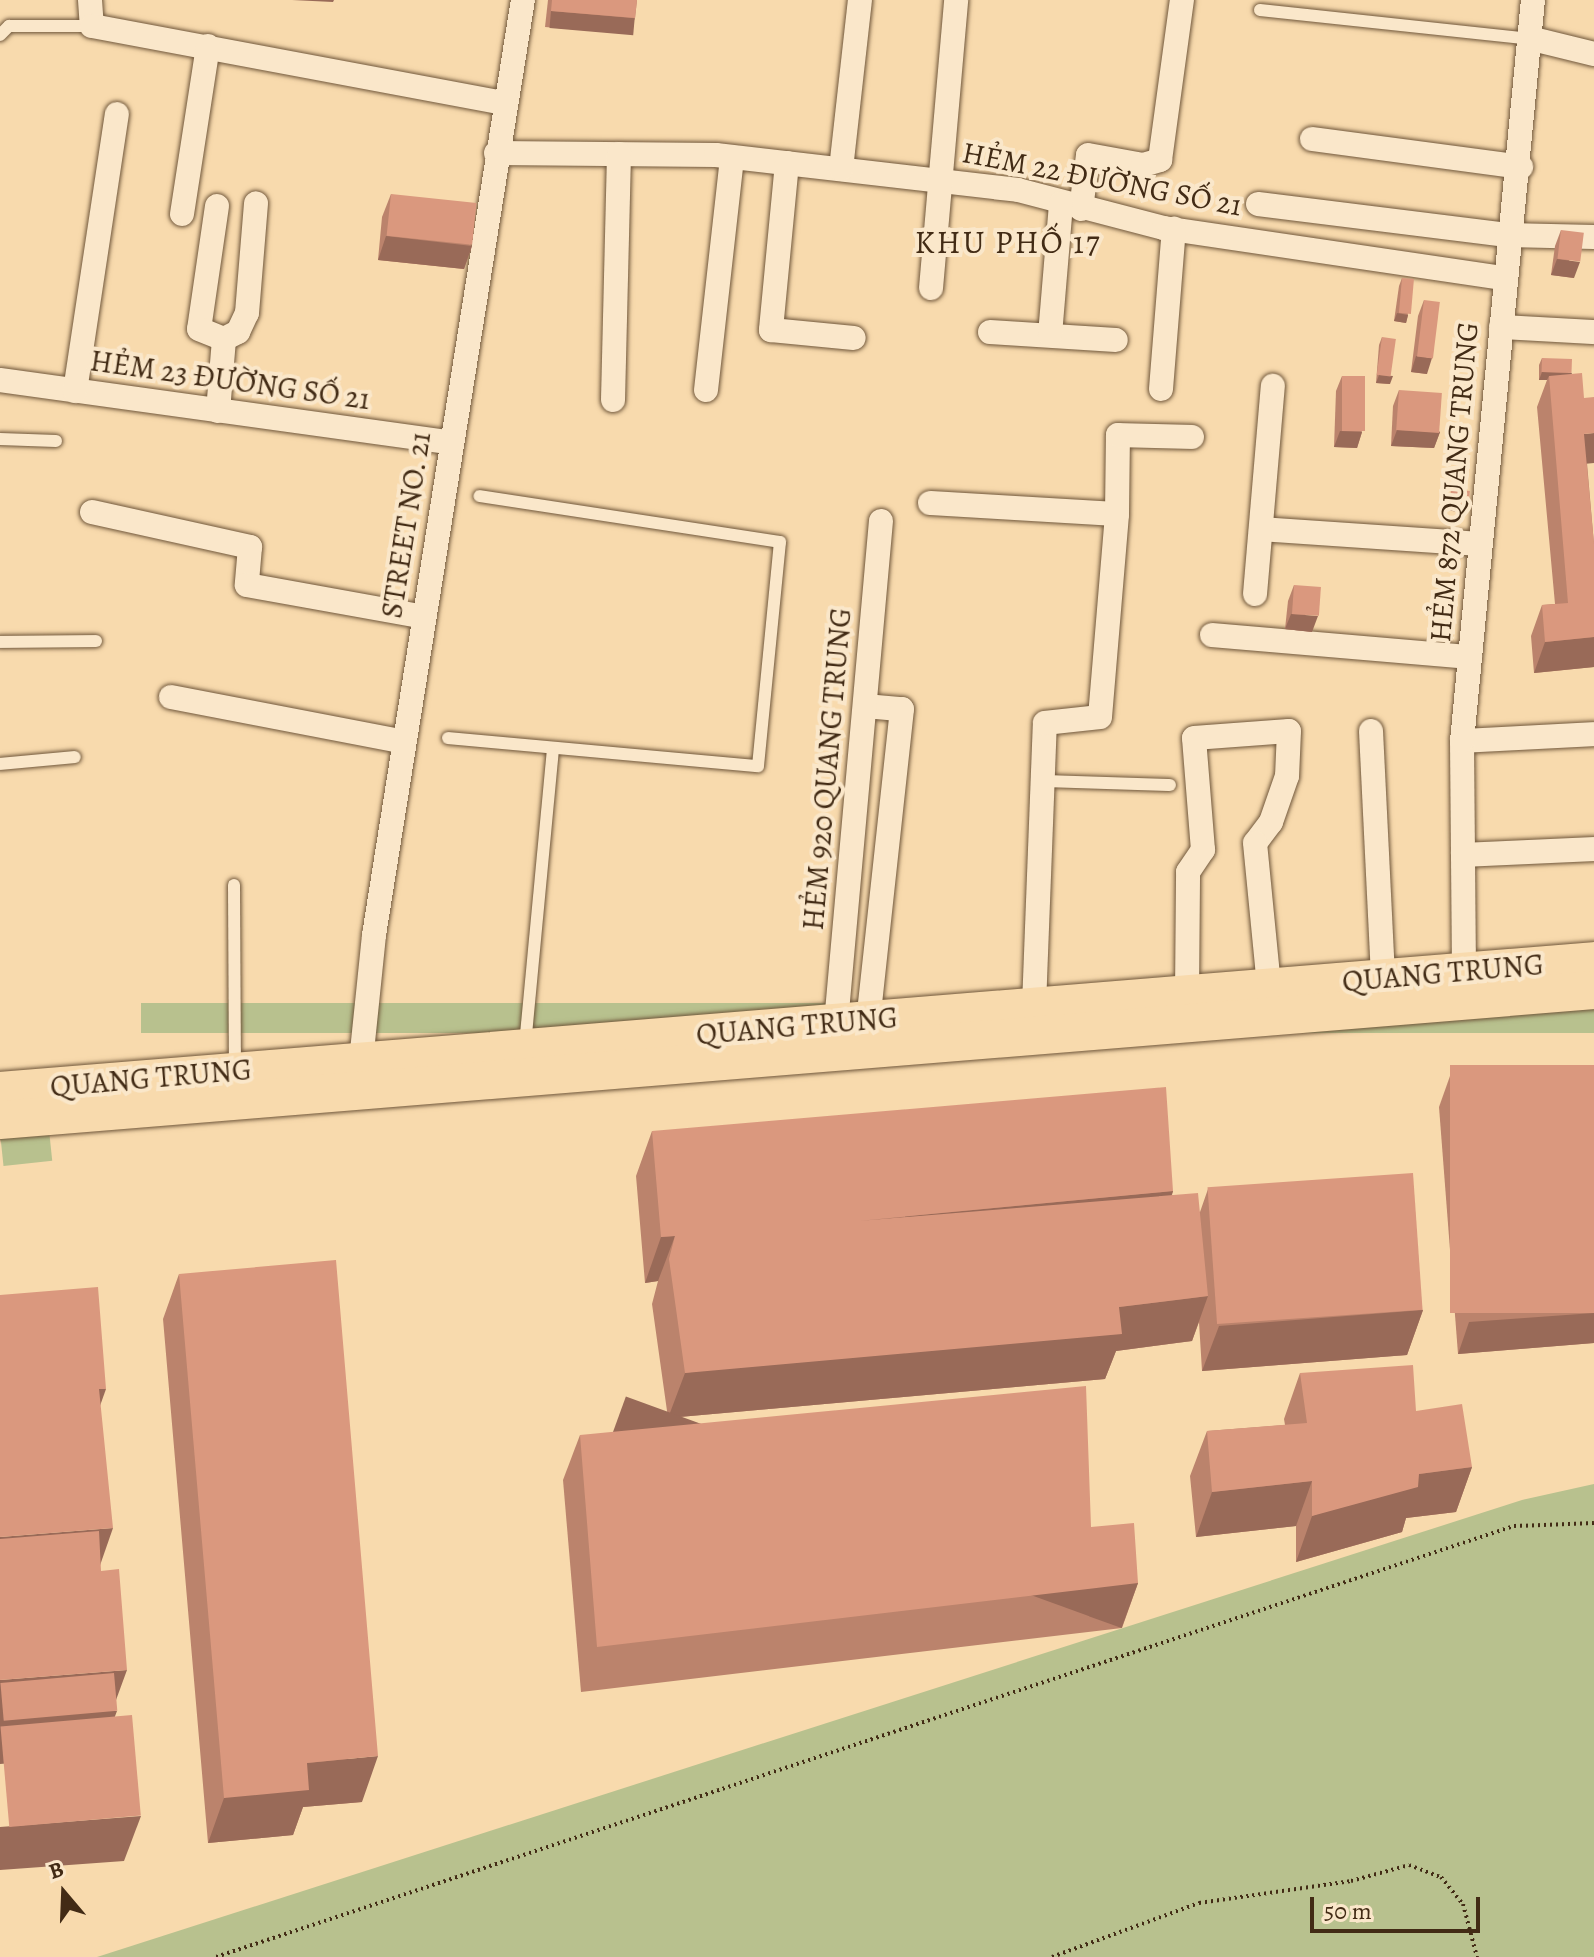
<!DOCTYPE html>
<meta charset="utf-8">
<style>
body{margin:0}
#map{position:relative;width:1594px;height:1957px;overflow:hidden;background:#f8daad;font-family:Alegreya,serif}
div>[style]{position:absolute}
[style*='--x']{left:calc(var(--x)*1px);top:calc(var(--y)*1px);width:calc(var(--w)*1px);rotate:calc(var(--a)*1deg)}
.green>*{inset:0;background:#b8c18e;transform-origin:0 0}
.path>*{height:4px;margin-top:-2px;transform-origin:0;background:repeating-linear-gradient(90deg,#422b15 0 2px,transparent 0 6px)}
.roads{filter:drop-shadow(0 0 2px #70573b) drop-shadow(0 0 2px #70573b)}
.service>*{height:12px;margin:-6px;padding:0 6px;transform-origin:6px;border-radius:6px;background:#fae7ca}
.minor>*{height:24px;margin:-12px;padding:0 12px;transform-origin:12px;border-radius:12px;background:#fae7ca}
.primary>*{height:38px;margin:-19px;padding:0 19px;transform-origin:19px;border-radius:19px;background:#f8daad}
.wall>*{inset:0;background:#bb836c}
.shaded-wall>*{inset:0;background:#996a58;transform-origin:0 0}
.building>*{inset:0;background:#da987e;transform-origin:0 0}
span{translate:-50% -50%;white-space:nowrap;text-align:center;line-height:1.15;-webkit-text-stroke:8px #fae7ca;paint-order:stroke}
.street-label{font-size:30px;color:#422b15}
.neighbourhood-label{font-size:32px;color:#422b15;letter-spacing:2px}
.north{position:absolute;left:24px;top:1853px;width:80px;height:80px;-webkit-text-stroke:6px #fae7ca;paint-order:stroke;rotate:341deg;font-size:22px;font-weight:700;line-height:32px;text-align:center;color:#422b15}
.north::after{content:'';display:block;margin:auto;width:28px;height:36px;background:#422b15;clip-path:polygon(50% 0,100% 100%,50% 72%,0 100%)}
.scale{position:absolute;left:1310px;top:1897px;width:170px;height:36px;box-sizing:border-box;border:4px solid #422b15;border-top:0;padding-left:10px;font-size:24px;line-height:28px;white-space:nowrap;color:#422b15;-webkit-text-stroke:6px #fae7ca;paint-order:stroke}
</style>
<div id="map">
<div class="green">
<div style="left:1594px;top:1003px;width:30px;height:1453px;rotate:90deg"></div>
<div style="left:49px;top:1130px;width:31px;height:49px;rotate:84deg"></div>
<div style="clip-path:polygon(1594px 1484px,1594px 1957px,97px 1957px,1522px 1500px)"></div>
</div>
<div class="path">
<div style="--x:216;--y:1957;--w:1368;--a:-18.37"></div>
<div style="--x:1514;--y:1526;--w:80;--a:-2.1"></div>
<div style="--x:1052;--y:1957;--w:157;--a:-20.2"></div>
<div style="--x:1199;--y:1903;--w:154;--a:-8.2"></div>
<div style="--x:1351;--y:1881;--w:60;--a:-15.4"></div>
<div style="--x:1409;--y:1865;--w:34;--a:21"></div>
<div style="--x:1441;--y:1877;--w:35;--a:51"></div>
<div style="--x:1463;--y:1904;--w:55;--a:75.2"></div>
</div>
<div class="roads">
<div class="service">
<div style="--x:1260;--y:10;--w:274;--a:6.1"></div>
<div style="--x:0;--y:35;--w:13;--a:-45"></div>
<div style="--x:9;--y:26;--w:83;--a:0"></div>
<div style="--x:0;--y:439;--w:56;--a:2"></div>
<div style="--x:0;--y:642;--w:96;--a:-0.6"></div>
<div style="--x:448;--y:738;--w:311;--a:5.2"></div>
<div style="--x:758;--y:766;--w:225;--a:-84.4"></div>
<div style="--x:780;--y:542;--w:304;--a:-171.3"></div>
<div style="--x:0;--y:764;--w:75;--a:-5.3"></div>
<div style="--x:1043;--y:781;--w:127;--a:1.8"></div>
<div style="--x:234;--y:885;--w:183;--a:89.7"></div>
<div style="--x:525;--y:1045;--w:296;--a:-84.6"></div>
</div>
<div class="minor">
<div style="--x:90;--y:0;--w:26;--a:86"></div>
<div style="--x:92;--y:26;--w:419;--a:10.6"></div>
<div style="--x:1533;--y:39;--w:63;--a:13.8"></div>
<div style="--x:1312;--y:139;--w:211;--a:7.6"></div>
<div style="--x:496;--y:153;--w:220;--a:0.5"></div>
<div style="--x:716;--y:155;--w:304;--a:6.6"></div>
<div style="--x:1018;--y:190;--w:151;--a:14.6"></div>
<div style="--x:1164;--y:228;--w:343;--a:8.4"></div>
<div style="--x:787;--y:163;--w:168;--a:95.5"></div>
<div style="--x:771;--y:330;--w:83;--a:5.5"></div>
<div style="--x:841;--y:169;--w:170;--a:-83.6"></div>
<div style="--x:1258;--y:204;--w:251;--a:7.1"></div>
<div style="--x:1507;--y:235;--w:87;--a:1.3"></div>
<div style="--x:217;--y:206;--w:124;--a:98.3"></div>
<div style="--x:199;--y:329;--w:27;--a:22"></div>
<div style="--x:1081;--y:209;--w:54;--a:-82.6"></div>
<div style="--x:1088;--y:155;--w:56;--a:10.3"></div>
<div style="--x:1143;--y:165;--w:18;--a:-16"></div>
<div style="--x:1160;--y:160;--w:162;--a:-82.2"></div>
<div style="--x:182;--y:214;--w:170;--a:-81.2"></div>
<div style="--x:931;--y:288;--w:289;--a:-85"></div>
<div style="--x:1501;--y:327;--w:93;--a:3.1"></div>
<div style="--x:990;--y:332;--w:126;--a:3.6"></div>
<div style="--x:1050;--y:335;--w:132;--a:-85.2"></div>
<div style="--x:0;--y:380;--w:456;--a:7.9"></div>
<div style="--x:1161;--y:389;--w:161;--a:-85.4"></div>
<div style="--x:706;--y:390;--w:234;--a:-83.6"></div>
<div style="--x:75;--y:391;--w:280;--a:-81.4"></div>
<div style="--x:613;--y:400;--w:246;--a:-88.6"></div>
<div style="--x:218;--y:411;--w:72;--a:-85.2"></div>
<div style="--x:224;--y:339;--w:16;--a:-27"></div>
<div style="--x:238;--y:332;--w:21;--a:-65"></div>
<div style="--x:247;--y:313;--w:110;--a:-85.3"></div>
<div style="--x:930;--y:503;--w:187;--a:3.4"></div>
<div style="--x:92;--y:512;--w:162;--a:12.5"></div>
<div style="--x:250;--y:547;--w:38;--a:95"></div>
<div style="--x:247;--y:585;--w:180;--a:10.2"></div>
<div style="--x:1261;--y:529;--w:219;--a:3.9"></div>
<div style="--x:1255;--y:594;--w:209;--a:-85.1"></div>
<div style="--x:1212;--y:635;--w:259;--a:4.9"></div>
<div style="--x:171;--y:697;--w:237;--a:10.9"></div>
<div style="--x:865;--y:706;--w:37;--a:5"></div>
<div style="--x:902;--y:709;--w:313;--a:96.2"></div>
<div style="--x:1371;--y:731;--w:247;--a:87.2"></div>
<div style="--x:1462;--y:741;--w:132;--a:-3"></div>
<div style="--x:1463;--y:855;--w:131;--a:-2.6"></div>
<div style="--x:1464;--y:971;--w:230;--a:-90.5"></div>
<div style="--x:1462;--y:741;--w:744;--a:-84.53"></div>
<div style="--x:1187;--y:994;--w:122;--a:-89.5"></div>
<div style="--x:1188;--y:872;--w:27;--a:-56"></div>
<div style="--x:1203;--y:850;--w:112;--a:-94.6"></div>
<div style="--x:1194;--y:738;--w:95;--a:-4.2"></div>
<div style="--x:1289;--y:731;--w:45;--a:92.5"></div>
<div style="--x:1287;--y:776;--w:49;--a:109.2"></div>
<div style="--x:1271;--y:822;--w:26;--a:127"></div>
<div style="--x:1255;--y:843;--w:145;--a:84.4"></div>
<div style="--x:1034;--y:1006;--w:283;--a:-87.8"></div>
<div style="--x:1045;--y:723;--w:55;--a:-6.2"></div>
<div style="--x:1100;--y:717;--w:204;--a:-85.2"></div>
<div style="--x:1117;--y:514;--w:79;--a:-89.3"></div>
<div style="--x:1118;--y:435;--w:74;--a:1.5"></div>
<div style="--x:836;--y:1023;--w:504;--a:-84.88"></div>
<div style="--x:361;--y:1061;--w:127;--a:-84.1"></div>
<div style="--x:374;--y:935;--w:947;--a:-80.95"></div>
</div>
<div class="primary">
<div style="--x:0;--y:1091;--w:1599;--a:-4.66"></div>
<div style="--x:0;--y:1120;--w:1599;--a:-4.66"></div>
</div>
</div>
<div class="wall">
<div style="clip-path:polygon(548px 0,637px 0,635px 18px,629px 34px,545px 27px)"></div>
<div style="clip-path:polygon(391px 194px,472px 246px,464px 269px,378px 260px,382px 217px)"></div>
<div style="clip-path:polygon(1561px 230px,1574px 278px,1551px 275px,1555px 246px)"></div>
<div style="clip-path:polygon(1402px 278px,1408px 315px,1406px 323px,1394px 321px,1399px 286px)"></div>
<div style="clip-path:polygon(1424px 300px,1427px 374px,1411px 372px,1418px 316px)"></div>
<div style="clip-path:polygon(1382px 337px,1390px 384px,1376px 383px,1379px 345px)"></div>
<div style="clip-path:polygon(1542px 358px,1571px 374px,1587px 463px,1594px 544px,1594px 667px,1534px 673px,1531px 636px,1542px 605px,1555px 604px,1537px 407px,1547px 380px,1539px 380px,1539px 365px)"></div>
<div style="clip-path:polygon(1342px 376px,1362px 432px,1357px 448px,1334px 447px,1336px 391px)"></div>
<div style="clip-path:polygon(1399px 390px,1440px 432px,1434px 448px,1391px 446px,1393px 406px)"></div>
<div style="clip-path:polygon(1294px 585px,1312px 632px,1285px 629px,1288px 601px)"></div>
<div style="clip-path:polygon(1594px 1065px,1594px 1343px,1458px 1354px,1439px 1107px,1450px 1076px)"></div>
<div style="clip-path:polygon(652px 1131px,1173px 1191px,1172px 1195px,1200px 1212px,1208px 1189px,1423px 1310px,1407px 1355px,1202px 1371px,1199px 1322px,1192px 1341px,1116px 1351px,1105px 1379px,668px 1418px,652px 1304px,658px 1281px,645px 1283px,636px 1176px)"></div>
<div style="clip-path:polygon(179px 1274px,362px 1802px,303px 1807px,293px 1835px,208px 1843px,163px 1319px)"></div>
<div style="clip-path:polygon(1300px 1373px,1416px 1411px,1472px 1467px,1456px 1512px,1406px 1518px,1402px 1532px,1296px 1562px,1296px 1526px,1196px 1537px,1190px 1476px,1207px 1431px,1285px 1425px,1284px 1419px)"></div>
<div style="clip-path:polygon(580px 1435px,1091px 1527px,1138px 1583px,1122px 1628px,581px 1692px,563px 1480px)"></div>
</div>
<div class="shaded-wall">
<div style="clip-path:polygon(292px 0,334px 0,333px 2px)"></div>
<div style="left:551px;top:11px;width:84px;height:17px;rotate:5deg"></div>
<div style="clip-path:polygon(386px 236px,472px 246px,464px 269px,378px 260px)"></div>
<div style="clip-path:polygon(1557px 259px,1580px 262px,1574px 278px,1551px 275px)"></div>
<div style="clip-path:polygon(1397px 313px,1408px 315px,1406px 323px,1394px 321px)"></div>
<div style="clip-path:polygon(1416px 356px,1432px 358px,1427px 374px,1411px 372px)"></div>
<div style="clip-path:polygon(1542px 372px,1572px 373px,1569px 381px,1549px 376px,1547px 380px,1539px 380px)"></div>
<div style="clip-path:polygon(1379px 375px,1393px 376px,1390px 384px,1376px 383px)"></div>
<div style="clip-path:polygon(1397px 430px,1440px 432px,1434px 448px,1391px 446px)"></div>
<div style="clip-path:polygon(1340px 431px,1362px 432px,1357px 448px,1334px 447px)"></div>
<div style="clip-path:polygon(1594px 433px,1594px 463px,1573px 465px,1584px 434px)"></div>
<div style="clip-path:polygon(1449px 502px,1468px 505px,1465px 513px,1446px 510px)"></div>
<div style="clip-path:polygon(1291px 614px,1318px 616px,1312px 632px,1285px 629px)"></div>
<div style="clip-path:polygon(1594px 637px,1594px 667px,1534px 673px,1545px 642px)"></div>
<div style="clip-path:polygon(1173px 1191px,1157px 1236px,858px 1221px)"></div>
<div style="clip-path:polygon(675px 1236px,658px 1281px,645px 1283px,661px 1237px)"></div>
<div style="clip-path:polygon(1208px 1296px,1192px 1341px,1116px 1351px,1105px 1379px,668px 1418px,685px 1373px,1119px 1307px)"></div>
<div style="clip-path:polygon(1423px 1310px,1407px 1355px,1202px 1371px,1219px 1326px)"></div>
<div style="clip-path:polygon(1594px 1313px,1594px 1343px,1458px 1354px,1469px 1322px)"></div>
<div style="clip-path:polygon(99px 1389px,106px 1389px,90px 1434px)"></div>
<div style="clip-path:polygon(1472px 1467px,1456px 1512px,1406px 1518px,1402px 1532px,1296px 1562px,1312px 1516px,1419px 1474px)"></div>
<div style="clip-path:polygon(1312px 1481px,1296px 1526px,1196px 1537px,1212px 1492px)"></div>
<div style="clip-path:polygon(113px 1528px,97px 1574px,0 1581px,0 1537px)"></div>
<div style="left:1138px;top:1583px;width:48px;height:545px;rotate:110deg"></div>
<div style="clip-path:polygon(127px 1670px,112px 1711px,117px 1711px,100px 1756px,0 1764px,0 1680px)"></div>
<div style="clip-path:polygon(378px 1756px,362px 1802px,303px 1807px,293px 1835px,208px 1843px,224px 1798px,307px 1763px)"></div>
<div style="clip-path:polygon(141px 1816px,124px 1861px,0 1870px,0 1827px)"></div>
</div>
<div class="building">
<div style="clip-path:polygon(552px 0,637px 0,635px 18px,551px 11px)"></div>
<div style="left:391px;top:194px;width:86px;height:42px;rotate:6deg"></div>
<div style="left:1561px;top:230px;width:23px;height:29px;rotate:7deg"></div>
<div style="left:1402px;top:278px;width:12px;height:35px;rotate:5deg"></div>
<div style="left:1424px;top:300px;width:16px;height:57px;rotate:7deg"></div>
<div style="left:1382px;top:337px;width:14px;height:38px;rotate:8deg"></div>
<div style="left:1542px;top:358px;width:30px;height:14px;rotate:2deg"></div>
<div style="clip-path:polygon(1582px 373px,1584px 398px,1594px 397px,1594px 433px,1584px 434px,1594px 544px,1594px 637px,1545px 642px,1542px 605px,1568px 603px,1549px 376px)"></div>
<div style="left:1342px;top:376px;width:23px;height:55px"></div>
<div style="left:1399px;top:390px;width:43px;height:40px;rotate:4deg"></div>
<div style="left:1451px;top:489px;width:19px;height:13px;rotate:6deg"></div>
<div style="left:1294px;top:585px;width:27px;height:29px;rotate:4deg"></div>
<div style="left:1594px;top:1065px;width:248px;height:144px;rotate:90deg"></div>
<div style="clip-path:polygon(1166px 1087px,1173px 1191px,858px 1221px,1198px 1193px,1208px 1296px,1119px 1307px,1122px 1334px,685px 1373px,669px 1259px,675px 1236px,661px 1237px,652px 1131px)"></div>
<div style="left:1413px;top:1173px;width:137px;height:206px;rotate:86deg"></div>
<div style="clip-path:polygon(336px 1260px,378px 1756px,307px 1763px,309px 1790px,224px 1798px,179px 1274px)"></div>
<div style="clip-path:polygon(98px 1287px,106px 1389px,99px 1389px,113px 1528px,0 1537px,0 1295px)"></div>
<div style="clip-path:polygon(1413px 1365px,1416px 1411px,1462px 1404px,1472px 1467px,1419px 1474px,1418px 1487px,1312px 1516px,1312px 1481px,1212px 1492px,1207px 1431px,1307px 1423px,1300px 1373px)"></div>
<div style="clip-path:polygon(1086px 1386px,1091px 1527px,1134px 1523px,1138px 1583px,597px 1647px,580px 1435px)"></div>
<div style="clip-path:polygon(99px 1531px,101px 1571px,119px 1569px,127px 1670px,0 1680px,0 1539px)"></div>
<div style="left:114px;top:1673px;width:38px;height:114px;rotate:85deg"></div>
<div style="left:132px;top:1715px;width:101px;height:132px;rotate:85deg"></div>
</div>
<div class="street-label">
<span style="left:1102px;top:179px;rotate:11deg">HẺM 22 ĐƯỜNG SỐ 21</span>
<span style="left:230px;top:380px;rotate:8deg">HẺM 23 ĐƯỜNG SỐ 21</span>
<span style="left:1454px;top:482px;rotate:-85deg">HẺM 872 QUANG TRUNG</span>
<span style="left:406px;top:525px;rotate:-81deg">STREET NO. 21</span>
<span style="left:827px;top:769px;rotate:-85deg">HẺM 920 QUANG TRUNG</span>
<span style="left:1443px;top:973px;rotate:-5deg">QUANG TRUNG</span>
<span style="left:797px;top:1026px;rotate:-5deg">QUANG TRUNG</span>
<span style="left:151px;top:1078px;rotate:-5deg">QUANG TRUNG</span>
</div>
<div class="neighbourhood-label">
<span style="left:1008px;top:242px">KHU PHỐ 17</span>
</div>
<div class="north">B</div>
<div class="scale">50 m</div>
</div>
